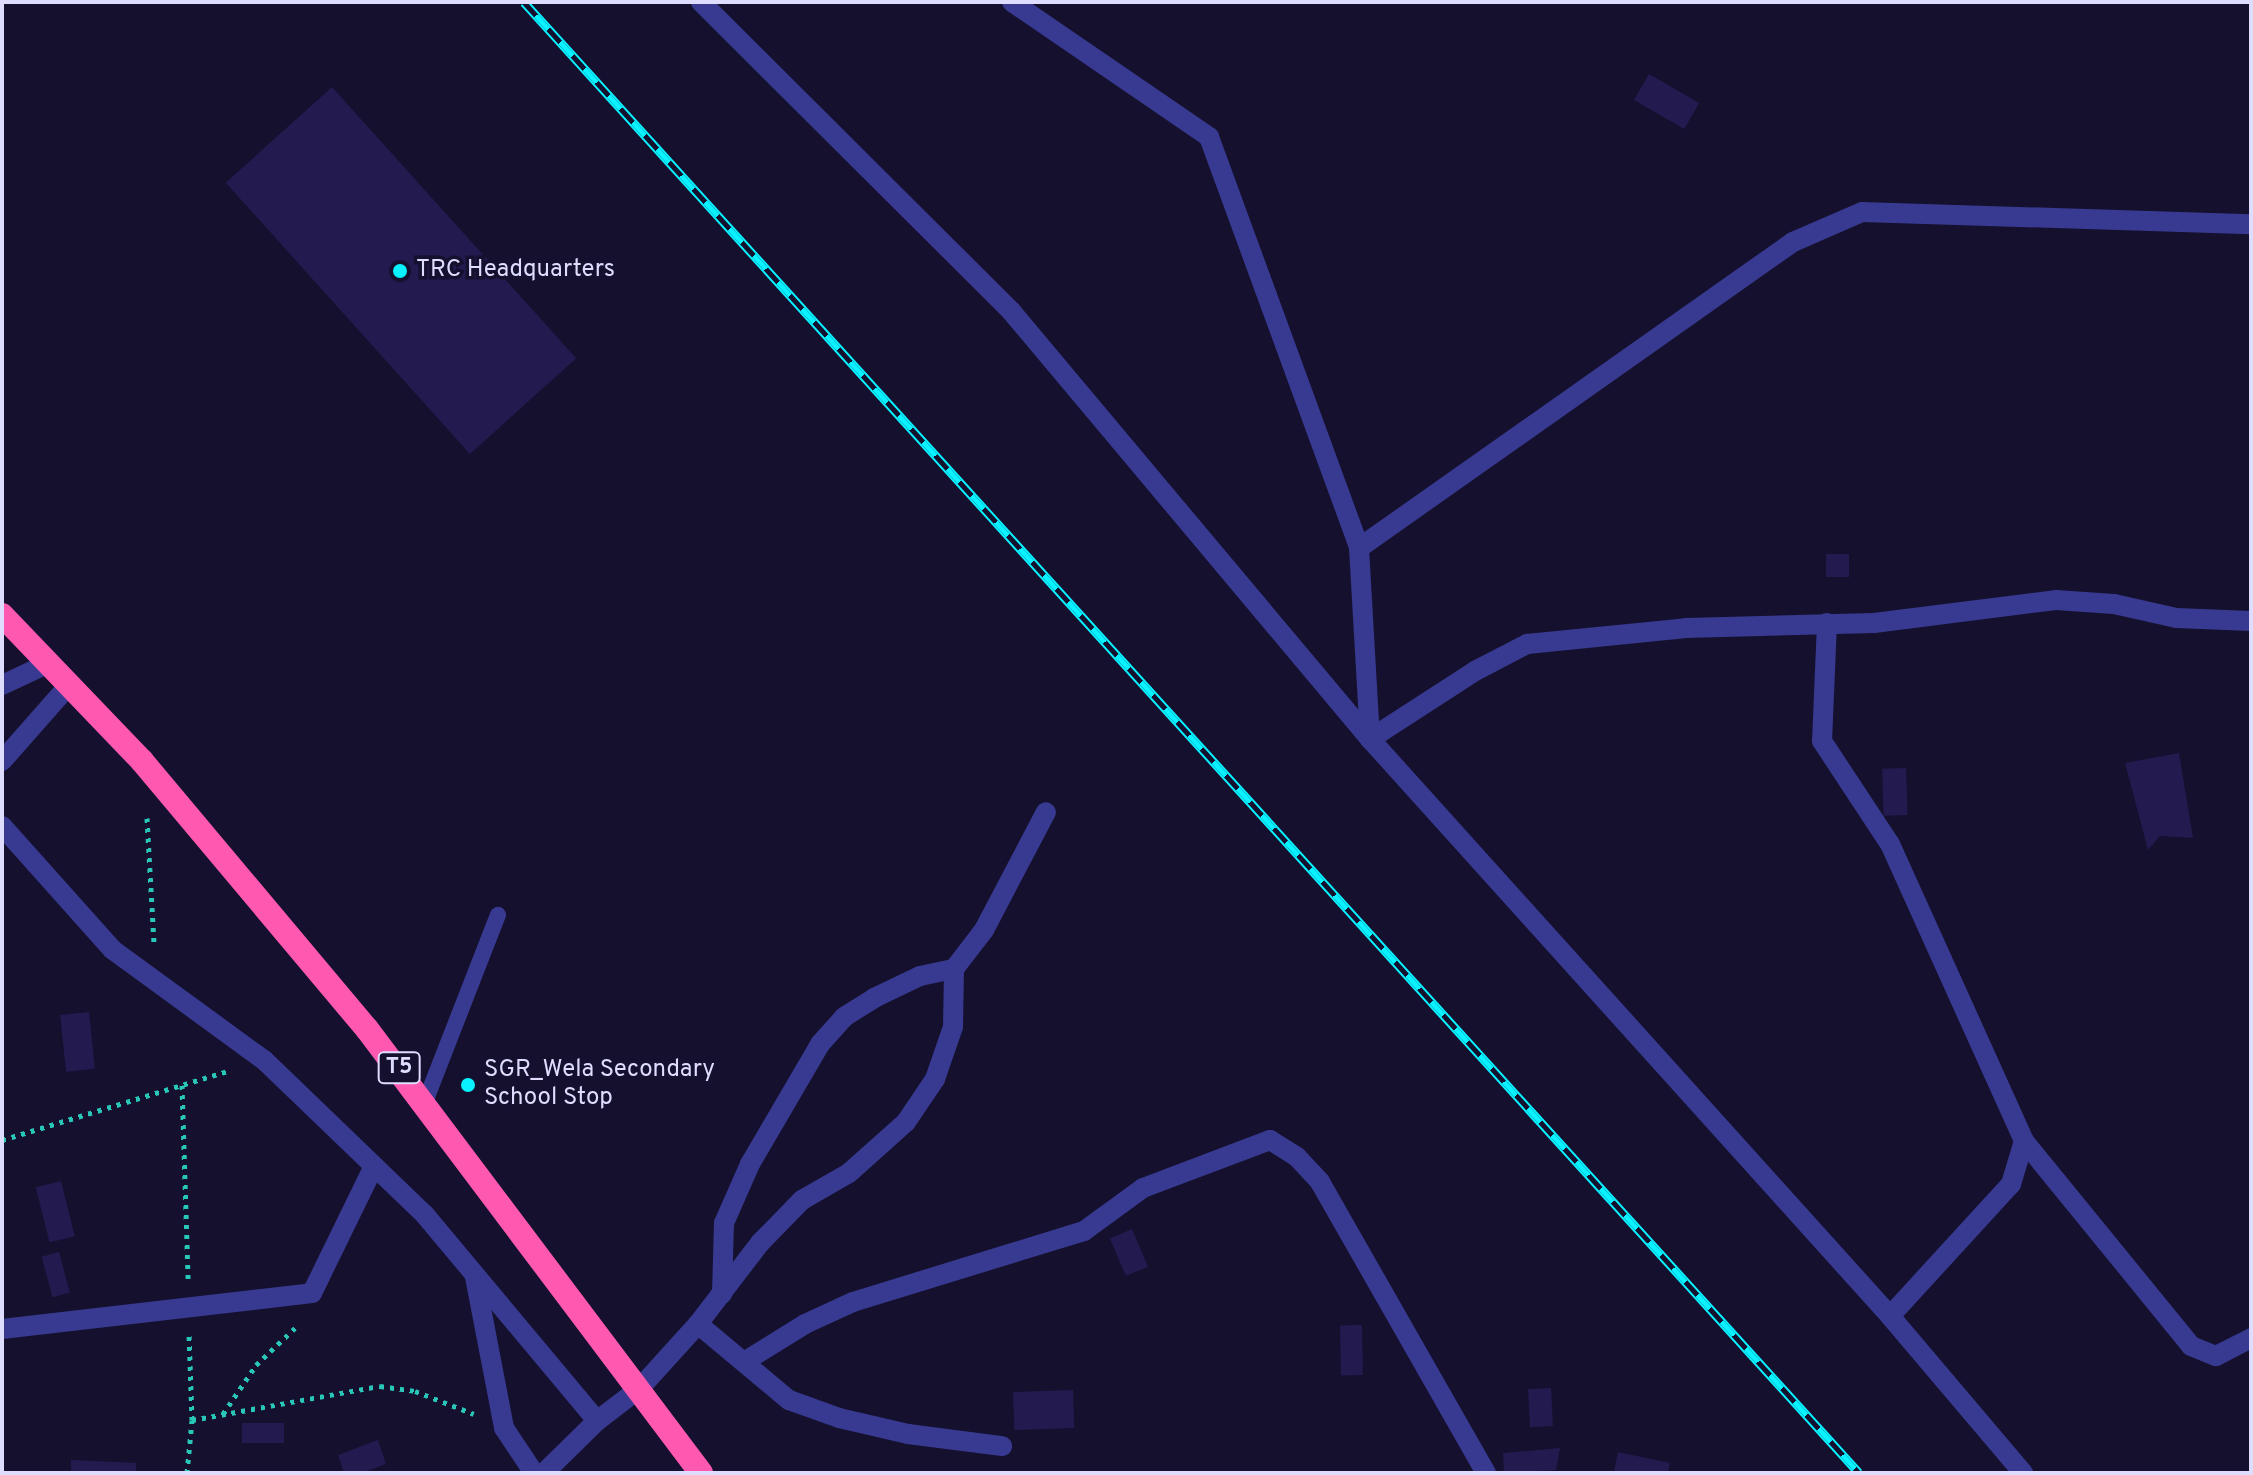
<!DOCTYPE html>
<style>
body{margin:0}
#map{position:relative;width:2253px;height:1475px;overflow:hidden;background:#14102e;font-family:Overpass,sans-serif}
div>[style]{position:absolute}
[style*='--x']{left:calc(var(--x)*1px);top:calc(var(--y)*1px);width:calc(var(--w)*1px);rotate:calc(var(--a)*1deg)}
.building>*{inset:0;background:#231b50;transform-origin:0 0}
.path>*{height:5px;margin-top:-2.5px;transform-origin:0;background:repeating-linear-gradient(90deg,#28c7b7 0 4px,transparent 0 10px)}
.lane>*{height:16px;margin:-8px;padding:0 8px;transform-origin:8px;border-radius:8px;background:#383990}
.street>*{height:20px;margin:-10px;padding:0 10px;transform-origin:10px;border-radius:10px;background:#383990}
.highway>*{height:24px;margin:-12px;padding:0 12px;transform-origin:12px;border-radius:12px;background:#ff58b0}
.rail>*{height:9px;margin-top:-4.5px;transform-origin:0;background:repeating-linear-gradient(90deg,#14102e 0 18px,#09f2ff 0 36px);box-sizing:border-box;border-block:2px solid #09f2ff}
.dots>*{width:22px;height:22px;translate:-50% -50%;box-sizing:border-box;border:4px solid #14102e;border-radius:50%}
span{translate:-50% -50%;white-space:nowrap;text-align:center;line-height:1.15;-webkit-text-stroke:7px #14102e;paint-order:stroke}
.shield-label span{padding:2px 6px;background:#14102e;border:2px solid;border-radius:6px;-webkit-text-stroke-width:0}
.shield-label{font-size:22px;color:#dfddff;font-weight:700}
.poi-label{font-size:24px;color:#dfddff}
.left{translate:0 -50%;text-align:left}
.frame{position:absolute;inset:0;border:4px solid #dfddff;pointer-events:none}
</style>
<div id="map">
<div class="building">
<div style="left:1649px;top:74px;width:58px;height:30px;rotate:30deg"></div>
<div style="left:332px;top:87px;width:365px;height:143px;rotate:48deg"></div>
<div style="left:1826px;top:554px;width:23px;height:23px"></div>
<div style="clip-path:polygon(2179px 753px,2193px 838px,2160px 836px,2148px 850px,2125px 763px)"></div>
<div style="left:1906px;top:768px;width:47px;height:24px;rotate:88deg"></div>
<div style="left:89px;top:1012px;width:57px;height:29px;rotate:84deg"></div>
<div style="left:61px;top:1181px;width:57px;height:26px;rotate:76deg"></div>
<div style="left:1132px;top:1229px;width:41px;height:24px;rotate:67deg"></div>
<div style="left:59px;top:1252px;width:42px;height:18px;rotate:75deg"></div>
<div style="left:1362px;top:1325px;width:50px;height:22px;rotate:89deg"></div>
<div style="left:1551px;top:1388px;width:38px;height:23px;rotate:87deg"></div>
<div style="left:1073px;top:1390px;width:38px;height:60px;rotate:88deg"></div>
<div style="left:242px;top:1423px;width:42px;height:20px"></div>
<div style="clip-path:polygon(378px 1440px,386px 1464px,362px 1473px,344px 1473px,338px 1455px)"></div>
<div style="clip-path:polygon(1560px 1448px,1556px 1470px,1504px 1473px,1503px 1453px)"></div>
<div style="clip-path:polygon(1618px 1452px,1670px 1463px,1668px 1473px,1614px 1471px)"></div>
<div style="clip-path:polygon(71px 1460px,136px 1463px,136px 1473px,71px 1473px)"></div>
</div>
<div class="path">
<div style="--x:147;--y:818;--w:125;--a:86.8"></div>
<div style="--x:182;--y:1085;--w:195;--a:88.2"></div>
<div style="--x:2;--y:1140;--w:239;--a:-17"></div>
<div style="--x:223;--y:1414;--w:59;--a:-56"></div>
<div style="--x:256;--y:1365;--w:57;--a:-43.6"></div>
<div style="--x:192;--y:1420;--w:191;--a:-10.3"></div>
<div style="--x:380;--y:1386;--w:35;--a:8"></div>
<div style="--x:415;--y:1391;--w:63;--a:21.3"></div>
<div style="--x:187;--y:1473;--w:53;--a:-84.6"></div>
<div style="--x:192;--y:1420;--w:86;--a:-92"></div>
</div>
<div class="lane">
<div style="--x:425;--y:1102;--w:201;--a:-68.7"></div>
</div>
<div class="street">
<div style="--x:701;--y:2;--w:438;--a:44.9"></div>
<div style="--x:1011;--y:311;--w:559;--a:50.01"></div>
<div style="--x:1370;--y:739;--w:777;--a:47.97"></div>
<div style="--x:1890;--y:1316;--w:206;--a:49.7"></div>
<div style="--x:1012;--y:2;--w:239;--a:34.4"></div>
<div style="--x:1209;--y:137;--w:438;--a:69.9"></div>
<div style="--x:1359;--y:548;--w:191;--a:86.7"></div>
<div style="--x:1370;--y:739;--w:125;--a:-32.9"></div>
<div style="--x:1475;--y:671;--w:59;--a:-27.4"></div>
<div style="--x:1527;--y:644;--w:160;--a:-5.7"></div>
<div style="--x:1686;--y:628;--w:188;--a:-1.5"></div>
<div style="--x:1874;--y:623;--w:183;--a:-7.2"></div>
<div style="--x:2056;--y:600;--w:58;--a:3.9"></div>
<div style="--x:2114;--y:604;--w:64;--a:12.7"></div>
<div style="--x:2176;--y:618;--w:75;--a:2.3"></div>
<div style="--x:1359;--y:548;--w:531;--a:-35.19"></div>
<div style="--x:1793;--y:242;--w:75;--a:-23.5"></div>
<div style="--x:1862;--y:212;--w:389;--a:1.8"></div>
<div style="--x:1827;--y:623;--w:118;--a:92.4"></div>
<div style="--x:1822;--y:741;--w:123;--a:56.6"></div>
<div style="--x:1890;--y:844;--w:326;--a:65.7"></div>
<div style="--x:2024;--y:1141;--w:45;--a:106.8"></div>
<div style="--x:2011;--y:1184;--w:179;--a:132.5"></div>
<div style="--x:2;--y:685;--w:52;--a:-25.1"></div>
<div style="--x:2;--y:761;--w:103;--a:-48.6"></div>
<div style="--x:2;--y:826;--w:166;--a:48.2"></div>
<div style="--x:113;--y:950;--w:187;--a:36.1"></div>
<div style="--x:264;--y:1060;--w:223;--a:43.9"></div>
<div style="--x:425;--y:1215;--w:268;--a:50.1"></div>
<div style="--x:2024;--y:1141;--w:264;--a:50.8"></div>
<div style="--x:2191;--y:1346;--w:27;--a:22"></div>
<div style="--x:2216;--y:1356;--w:39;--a:-27"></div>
<div style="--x:475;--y:1277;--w:154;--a:79.1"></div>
<div style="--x:504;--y:1428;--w:54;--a:56.3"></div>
<div style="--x:722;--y:1294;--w:71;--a:-88.4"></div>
<div style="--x:724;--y:1223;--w:64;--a:-66.2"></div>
<div style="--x:750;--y:1164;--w:139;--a:-59.7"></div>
<div style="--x:820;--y:1044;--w:36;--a:-48"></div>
<div style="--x:844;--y:1017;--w:36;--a:-32"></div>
<div style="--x:874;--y:998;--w:51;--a:-25.6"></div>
<div style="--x:920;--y:976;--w:35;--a:-12"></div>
<div style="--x:698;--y:1324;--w:119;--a:39.9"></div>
<div style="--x:789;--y:1400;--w:53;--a:19.8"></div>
<div style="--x:839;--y:1418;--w:71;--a:13.1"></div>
<div style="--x:908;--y:1434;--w:95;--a:7.3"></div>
<div style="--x:2;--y:1329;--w:312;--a:-6.6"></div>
<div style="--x:312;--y:1293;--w:141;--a:-64"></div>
<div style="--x:744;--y:1362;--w:72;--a:-31.9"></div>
<div style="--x:805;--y:1324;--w:53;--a:-24.6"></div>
<div style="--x:853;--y:1302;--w:242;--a:-17.1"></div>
<div style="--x:1084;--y:1231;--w:73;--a:-36.1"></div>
<div style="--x:1143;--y:1188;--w:136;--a:-20.7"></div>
<div style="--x:1270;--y:1140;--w:32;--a:32"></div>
<div style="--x:1297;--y:1157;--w:34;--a:47"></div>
<div style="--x:1320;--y:1182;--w:335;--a:60.3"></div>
<div style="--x:544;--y:1473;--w:74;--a:-44.5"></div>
<div style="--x:597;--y:1421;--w:54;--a:-37.5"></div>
<div style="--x:640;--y:1388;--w:86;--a:-47.8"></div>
<div style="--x:698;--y:1324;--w:102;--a:-52.6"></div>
<div style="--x:760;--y:1243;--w:60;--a:-45.7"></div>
<div style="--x:802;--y:1200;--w:54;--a:-29.9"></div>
<div style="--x:849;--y:1173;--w:76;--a:-41.8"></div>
<div style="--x:906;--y:1122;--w:52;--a:-56"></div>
<div style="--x:935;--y:1079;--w:55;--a:-70.9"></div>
<div style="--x:953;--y:1027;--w:58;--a:-89"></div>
<div style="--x:954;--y:969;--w:49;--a:-52.4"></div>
<div style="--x:984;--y:930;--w:133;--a:-62.3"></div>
</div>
<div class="highway">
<div style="--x:2;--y:615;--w:202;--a:46.2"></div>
<div style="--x:142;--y:761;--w:350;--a:50"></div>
<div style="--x:367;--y:1029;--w:556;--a:53.05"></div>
</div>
<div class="rail">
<div style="--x:524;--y:2;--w:1986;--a:47.77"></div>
</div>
<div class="dots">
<div style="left:400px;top:271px;background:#09f2ff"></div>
<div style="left:468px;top:1085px;background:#09f2ff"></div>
</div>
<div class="shield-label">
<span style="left:399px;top:1068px">T5</span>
</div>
<div class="poi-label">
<span class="left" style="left:416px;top:271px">TRC Headquarters</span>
<span class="left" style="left:484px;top:1085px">SGR_Wela Secondary<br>School Stop</span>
</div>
<div class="frame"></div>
</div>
